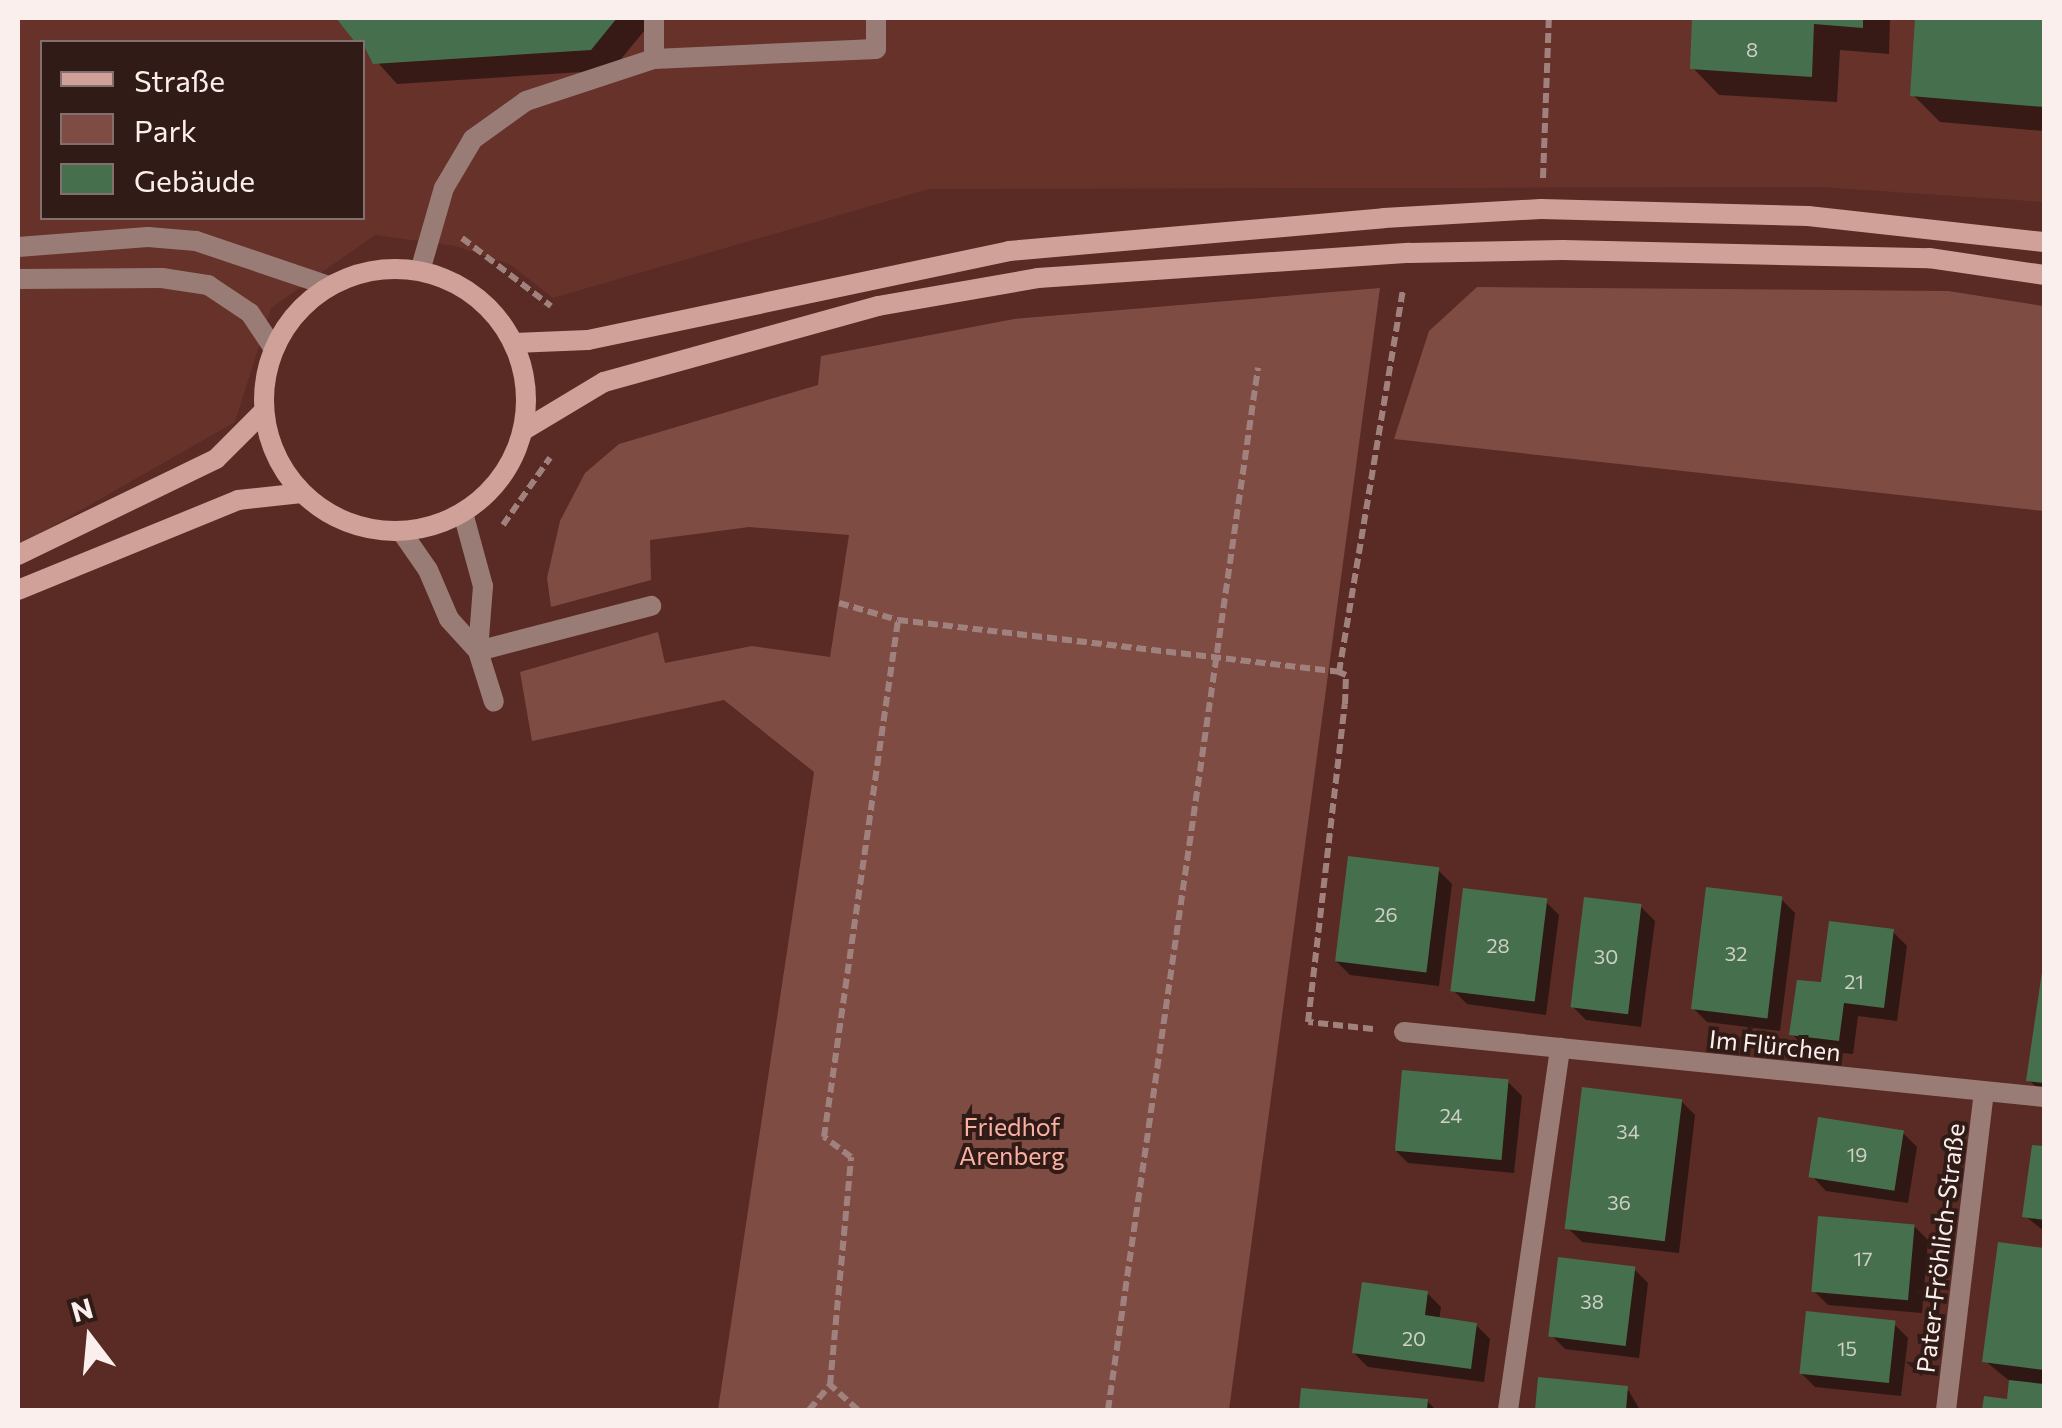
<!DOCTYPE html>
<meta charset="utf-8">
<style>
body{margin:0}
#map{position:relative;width:2062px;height:1428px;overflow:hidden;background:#592b24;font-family:Commissioner,sans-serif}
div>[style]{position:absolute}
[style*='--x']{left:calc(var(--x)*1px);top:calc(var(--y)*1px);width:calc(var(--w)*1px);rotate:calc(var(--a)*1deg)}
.built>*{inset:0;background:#67322a}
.green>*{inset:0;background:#7e4c43}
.shadow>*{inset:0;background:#0007}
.building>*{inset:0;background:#466f4e;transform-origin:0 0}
.path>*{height:6px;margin-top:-3px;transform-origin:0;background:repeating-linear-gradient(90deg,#a0817d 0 10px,transparent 0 15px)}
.service>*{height:20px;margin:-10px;padding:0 10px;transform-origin:10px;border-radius:10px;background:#9a7c77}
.minor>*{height:20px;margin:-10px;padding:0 10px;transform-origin:10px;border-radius:10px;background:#9a7c77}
.tertiary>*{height:20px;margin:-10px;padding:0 10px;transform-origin:10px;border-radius:10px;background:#9a7c77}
.secondary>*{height:20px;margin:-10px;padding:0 10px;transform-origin:10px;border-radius:10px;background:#cfa199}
.secondary>.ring{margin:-10px;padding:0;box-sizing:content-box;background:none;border:20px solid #cfa199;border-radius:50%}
span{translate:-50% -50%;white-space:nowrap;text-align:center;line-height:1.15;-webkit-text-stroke:8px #301b17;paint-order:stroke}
.number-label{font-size:20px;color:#cecfc5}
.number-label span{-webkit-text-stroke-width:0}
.street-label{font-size:25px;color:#fbefed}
.park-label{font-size:25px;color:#fbb0a4}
.frame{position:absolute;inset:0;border:20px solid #fbefed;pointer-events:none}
.legend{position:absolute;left:40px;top:40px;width:325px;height:180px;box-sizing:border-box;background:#301b17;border:2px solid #81706d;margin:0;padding:12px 18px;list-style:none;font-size:30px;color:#fbefed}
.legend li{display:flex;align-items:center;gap:20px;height:50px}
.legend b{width:50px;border:2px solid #81706d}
.north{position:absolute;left:40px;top:1288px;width:100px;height:100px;-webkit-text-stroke:8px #301b17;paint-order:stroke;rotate:344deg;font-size:28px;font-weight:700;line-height:40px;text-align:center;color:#fbefed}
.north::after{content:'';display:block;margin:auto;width:35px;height:45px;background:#fbefed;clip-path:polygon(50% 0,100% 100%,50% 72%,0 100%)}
</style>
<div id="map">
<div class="built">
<div style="clip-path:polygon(evenodd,18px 18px,2044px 18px,2044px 202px,1819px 187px,929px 189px,553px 298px,511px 265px,455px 246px,375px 235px,271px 308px,235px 422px,18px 546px,18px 18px,42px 42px,362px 42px,362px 218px,42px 218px,42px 42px)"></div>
</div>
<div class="green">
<div style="clip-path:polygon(1477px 287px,1948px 291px,2044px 306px,2044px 511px,1394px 439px,1429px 331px)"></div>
<div style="clip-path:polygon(1380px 288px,1229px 1410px,718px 1410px,814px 772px,724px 700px,532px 741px,520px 672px,658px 632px,665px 663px,752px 646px,830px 657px,849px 535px,749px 527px,650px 540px,651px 580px,551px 607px,547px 578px,560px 521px,585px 473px,619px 444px,818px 385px,821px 356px,1014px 319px)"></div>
</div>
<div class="shadow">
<div style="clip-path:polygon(338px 18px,648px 18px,649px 25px,612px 70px,397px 84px)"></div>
<div style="clip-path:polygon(1233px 18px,1345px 18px,1236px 20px)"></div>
<div style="clip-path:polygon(1695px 18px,1890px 18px,1889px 54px,1840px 50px,1837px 102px,1719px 95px,1693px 68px)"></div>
<div style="clip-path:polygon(1917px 18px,2044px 18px,2044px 131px,1940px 122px,1913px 95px)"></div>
<div style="clip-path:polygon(1438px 870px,1452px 884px,1439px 986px,1350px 975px,1336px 961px)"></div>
<div style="clip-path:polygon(1781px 899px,1795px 913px,1780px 1031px,1707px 1022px,1693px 1008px)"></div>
<div style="clip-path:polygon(1545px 901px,1559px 915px,1546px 1015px,1467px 1004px,1453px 990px)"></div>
<div style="clip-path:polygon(1641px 907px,1655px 921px,1641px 1027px,1586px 1020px,1572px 1006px)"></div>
<div style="clip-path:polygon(1893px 932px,1907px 946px,1897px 1021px,1858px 1016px,1853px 1054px,1806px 1049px,1792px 1034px,1823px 985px)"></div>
<div style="clip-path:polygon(2044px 959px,2044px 1094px,2029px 1080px)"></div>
<div style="clip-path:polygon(1508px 1082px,1522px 1096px,1514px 1173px,1408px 1163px,1394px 1149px)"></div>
<div style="clip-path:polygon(1681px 1101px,1695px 1115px,1679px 1253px,1582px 1242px,1568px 1228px)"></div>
<div style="clip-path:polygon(1903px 1133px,1917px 1147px,1908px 1203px,1826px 1191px,1812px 1176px)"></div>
<div style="clip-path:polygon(2034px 1147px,2044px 1149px,2044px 1231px,2025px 1216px)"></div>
<div style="clip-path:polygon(1914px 1226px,1928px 1240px,1922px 1313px,1828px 1305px,1814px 1291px)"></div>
<div style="clip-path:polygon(2001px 1245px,2044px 1251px,2044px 1410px,1984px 1410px,1986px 1399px,2009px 1402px,2011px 1382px,1985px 1361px)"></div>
<div style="clip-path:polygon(1634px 1269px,1648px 1283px,1639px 1358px,1565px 1349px,1551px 1335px)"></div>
<div style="clip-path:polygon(1427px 1293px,1441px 1307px,1439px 1320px,1476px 1325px,1490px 1339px,1484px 1382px,1368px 1367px,1354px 1353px)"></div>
<div style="clip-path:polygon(1894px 1324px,1908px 1338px,1901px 1396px,1815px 1387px,1801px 1373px)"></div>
<div style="clip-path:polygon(1540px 1380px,1627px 1388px,1640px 1410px,1537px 1410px)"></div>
<div style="clip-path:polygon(1303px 1391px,1427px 1401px,1436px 1410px,1301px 1410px)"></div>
</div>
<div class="building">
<div style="clip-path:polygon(336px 18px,617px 18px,591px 50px,373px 64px,362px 42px,355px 42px)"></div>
<div style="clip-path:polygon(1692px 18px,1863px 18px,1863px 28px,1814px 24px,1812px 77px,1690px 69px)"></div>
<div style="clip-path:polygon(1915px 18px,2044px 18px,2044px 107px,1910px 96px)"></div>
<div style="left:1348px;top:856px;width:92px;height:106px;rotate:7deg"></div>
<div style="left:1706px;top:887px;width:77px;height:123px;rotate:7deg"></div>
<div style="left:1463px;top:888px;width:85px;height:104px;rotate:7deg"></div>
<div style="left:1584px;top:897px;width:58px;height:111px;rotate:7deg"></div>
<div style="clip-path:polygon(1829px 921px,1894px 929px,1884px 1008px,1844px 1003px,1839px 1041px,1789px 1035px,1797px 980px,1821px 982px)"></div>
<div style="clip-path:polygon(2044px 958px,2044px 1083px,2026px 1081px)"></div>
<div style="left:1402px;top:1070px;width:107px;height:81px;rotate:5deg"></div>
<div style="left:1582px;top:1087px;width:101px;height:143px;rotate:7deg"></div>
<div style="left:1818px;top:1117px;width:87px;height:61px;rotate:9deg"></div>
<div style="clip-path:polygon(2032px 1145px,2044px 1146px,2044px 1220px,2022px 1217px)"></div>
<div style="left:1818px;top:1216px;width:97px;height:76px;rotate:5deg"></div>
<div style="clip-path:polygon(1998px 1242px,2044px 1248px,2044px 1370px,1982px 1362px)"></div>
<div style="left:1558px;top:1257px;width:78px;height:80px;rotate:7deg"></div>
<div style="clip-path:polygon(1362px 1282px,1428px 1291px,1425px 1315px,1477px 1323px,1471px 1369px,1352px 1353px)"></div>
<div style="left:1806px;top:1311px;width:90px;height:63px;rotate:6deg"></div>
<div style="clip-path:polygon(1538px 1377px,1628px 1386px,1626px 1410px,1535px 1410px)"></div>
<div style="clip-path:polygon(2009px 1380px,2044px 1384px,2044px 1410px,1982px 1410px,1984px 1396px,2007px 1399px)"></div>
<div style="clip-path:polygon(1301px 1388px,1428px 1399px,1427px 1410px,1299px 1410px)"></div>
</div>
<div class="path">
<div style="--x:1543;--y:178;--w:160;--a:-87.9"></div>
<div style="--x:462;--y:238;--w:112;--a:37.4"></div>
<div style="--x:503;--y:525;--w:82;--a:-55"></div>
<div style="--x:839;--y:603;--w:61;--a:16.1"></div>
<div style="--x:1373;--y:1029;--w:65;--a:-173.9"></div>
<div style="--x:1308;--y:1022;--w:320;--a:-83.4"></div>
<div style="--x:1345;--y:704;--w:29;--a:-88"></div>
<div style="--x:1346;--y:675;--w:8;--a:-157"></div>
<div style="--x:1339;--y:672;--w:389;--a:-80.5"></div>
<div style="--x:809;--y:1410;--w:33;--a:-50"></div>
<div style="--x:858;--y:1410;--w:38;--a:-138"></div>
<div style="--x:830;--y:1385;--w:229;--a:-84.7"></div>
<div style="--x:851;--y:1157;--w:34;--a:-143"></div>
<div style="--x:824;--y:1137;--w:522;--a:-81.85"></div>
<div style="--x:898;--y:620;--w:444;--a:6.7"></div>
<div style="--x:1108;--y:1410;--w:1053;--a:-81.81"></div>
</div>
<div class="service">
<div style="--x:654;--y:59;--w:222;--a:-2.6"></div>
<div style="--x:876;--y:49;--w:31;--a:-90"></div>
<div style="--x:420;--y:271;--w:86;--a:-73.9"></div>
<div style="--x:444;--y:188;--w:57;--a:-59.4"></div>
<div style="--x:473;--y:139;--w:65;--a:-35.6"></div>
<div style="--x:526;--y:101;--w:135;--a:-18.2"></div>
<div style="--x:654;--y:59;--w:41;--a:-90"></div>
<div style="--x:463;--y:513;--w:76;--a:74.7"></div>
<div style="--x:483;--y:586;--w:65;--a:94.4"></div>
<div style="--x:401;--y:531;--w:47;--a:55.3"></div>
<div style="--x:428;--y:570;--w:53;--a:66.8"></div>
<div style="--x:449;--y:619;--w:43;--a:47.8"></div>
<div style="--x:478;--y:651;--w:53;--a:72.6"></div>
<div style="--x:478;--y:651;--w:179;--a:-14.6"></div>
</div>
<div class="minor">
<div style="--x:1404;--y:1032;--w:643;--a:5.8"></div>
<div style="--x:1508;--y:1410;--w:366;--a:-81.8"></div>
<div style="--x:1946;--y:1410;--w:320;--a:-83.2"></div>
</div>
<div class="tertiary">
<div style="--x:18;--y:247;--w:130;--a:-4.4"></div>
<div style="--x:148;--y:237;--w:48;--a:4.8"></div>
<div style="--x:196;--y:241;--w:140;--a:18.7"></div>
<div style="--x:18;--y:279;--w:144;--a:-0.4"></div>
<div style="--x:162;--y:278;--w:47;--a:8.7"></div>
<div style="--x:208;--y:285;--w:50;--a:33.7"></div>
<div style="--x:250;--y:313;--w:43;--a:56.3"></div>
</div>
<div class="secondary">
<div class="ring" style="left:264px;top:269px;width:242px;height:242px"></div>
<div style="--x:514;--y:343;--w:74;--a:-2.3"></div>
<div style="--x:588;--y:340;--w:430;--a:-11.9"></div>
<div style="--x:1009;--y:251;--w:376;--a:-5"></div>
<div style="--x:1384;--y:218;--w:157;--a:-3.3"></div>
<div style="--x:1541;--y:209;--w:267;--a:1.5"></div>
<div style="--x:1808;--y:216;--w:237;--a:6.3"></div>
<div style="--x:524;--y:430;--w:93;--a:-31"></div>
<div style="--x:604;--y:382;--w:284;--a:-15.5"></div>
<div style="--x:878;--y:306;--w:162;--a:-9.9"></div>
<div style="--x:1038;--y:278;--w:372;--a:-3.9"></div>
<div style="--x:1409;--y:253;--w:154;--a:-1.1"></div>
<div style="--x:1563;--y:250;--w:366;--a:1.3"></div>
<div style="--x:1929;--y:258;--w:116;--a:8.4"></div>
<div style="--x:18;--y:555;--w:220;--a:-25.9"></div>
<div style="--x:216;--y:459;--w:68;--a:-45"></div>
<div style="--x:18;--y:590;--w:238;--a:-22.2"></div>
<div style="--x:238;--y:500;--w:64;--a:-6.2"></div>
</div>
<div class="number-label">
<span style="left:1752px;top:49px">8</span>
<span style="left:1386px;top:914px">26</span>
<span style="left:1498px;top:945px">28</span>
<span style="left:1736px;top:953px">32</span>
<span style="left:1606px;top:956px">30</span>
<span style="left:1854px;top:981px">21</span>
<span style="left:1451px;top:1115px">24</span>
<span style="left:1628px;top:1131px">34</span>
<span style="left:1857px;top:1154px">19</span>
<span style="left:1619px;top:1202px">36</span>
<span style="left:1863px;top:1258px">17</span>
<span style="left:1592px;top:1301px">38</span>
<span style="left:1414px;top:1338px">20</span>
<span style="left:1847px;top:1348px">15</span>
</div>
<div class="street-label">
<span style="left:1775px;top:1045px;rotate:6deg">Im Flürchen</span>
<span style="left:1940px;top:1248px;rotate:-83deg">Pater-Fröhlich-Straße</span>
</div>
<div class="park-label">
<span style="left:1012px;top:1141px">Friedhof<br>Arenberg</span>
</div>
<div class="frame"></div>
<ul class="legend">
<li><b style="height:12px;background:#cfa199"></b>Straße</li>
<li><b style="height:28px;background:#7e4c43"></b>Park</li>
<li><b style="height:28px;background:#466f4e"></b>Gebäude</li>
</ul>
<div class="north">N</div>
</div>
